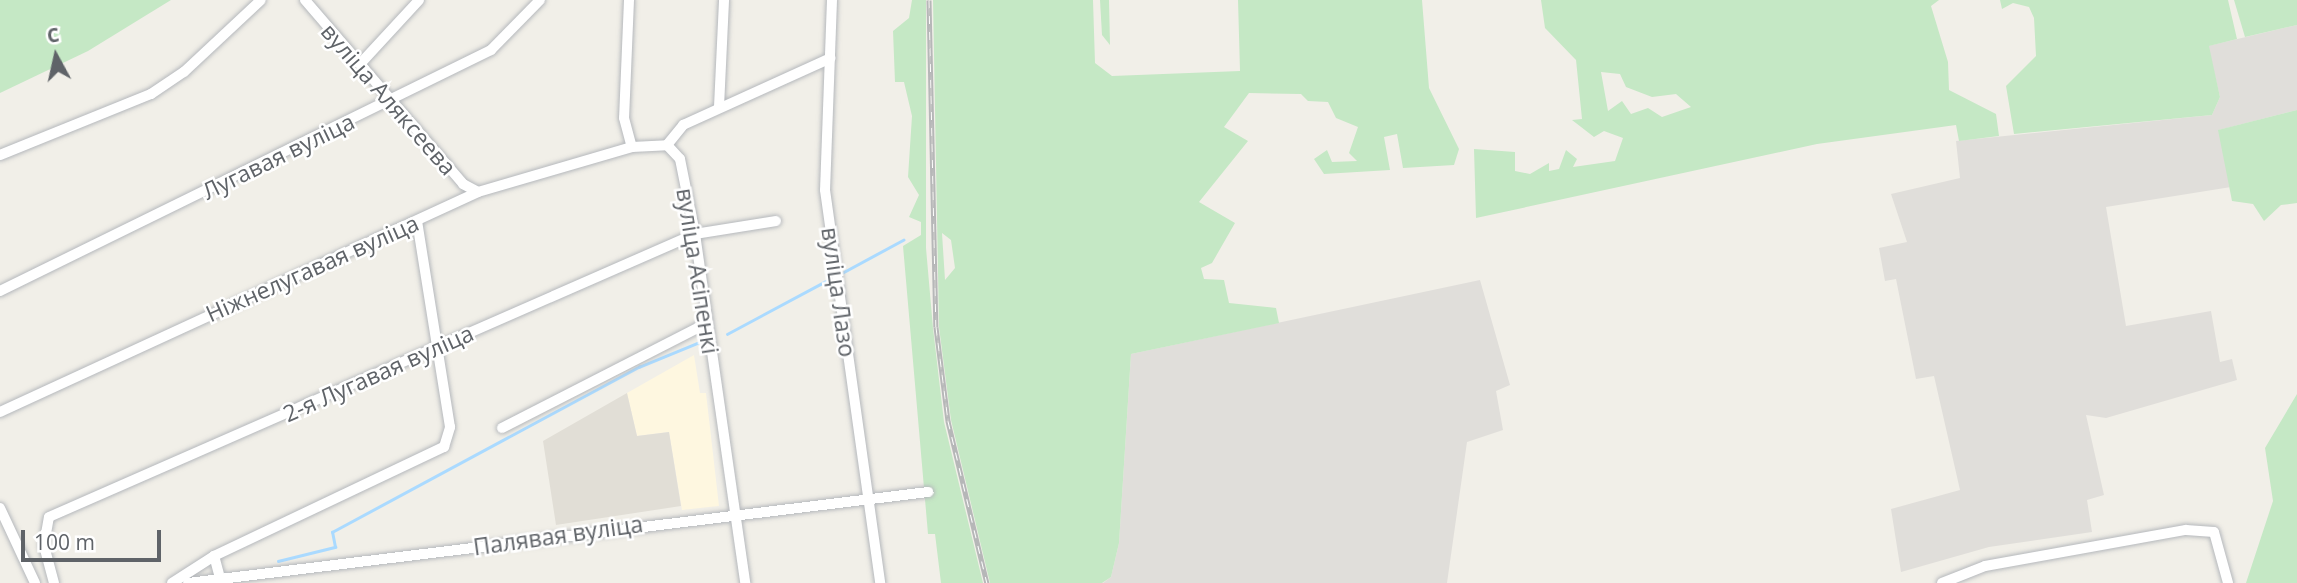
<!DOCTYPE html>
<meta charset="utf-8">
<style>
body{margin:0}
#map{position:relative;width:2297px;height:583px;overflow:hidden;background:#f1efe8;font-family:"Open Sans",sans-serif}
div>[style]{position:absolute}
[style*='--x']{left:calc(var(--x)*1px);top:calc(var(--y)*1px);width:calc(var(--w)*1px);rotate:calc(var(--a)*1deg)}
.commercial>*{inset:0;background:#fef7e0}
.industrial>*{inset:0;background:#e0deda}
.education>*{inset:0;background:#e1ded6}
.green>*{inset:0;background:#c5e8c5}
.stream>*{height:2.5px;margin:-1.25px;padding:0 1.25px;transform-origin:1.25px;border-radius:1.25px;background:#aadaff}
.roads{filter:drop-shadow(0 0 2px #b5b8bc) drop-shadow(0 0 2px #b5b8bc)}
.minor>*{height:10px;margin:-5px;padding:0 5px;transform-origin:5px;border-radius:5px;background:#fff}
.rail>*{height:5px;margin-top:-2.5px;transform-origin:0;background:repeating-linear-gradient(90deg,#fff 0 8px,#b6b7b8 0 16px);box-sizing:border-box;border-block:2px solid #b6b7b8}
span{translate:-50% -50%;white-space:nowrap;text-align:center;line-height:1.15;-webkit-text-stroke:5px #fff;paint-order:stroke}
.street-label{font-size:23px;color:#5f6368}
.north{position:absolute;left:21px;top:21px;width:70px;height:70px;-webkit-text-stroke:5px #fff;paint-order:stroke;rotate:352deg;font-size:19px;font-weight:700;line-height:28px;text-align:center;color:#5f6368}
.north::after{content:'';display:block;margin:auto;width:24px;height:32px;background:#5f6368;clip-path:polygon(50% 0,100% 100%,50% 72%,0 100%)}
.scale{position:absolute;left:21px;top:530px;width:140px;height:32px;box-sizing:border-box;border:4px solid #5f6368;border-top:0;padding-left:9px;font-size:21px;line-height:24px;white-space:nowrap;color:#5f6368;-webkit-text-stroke:5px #fff;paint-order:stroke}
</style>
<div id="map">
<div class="commercial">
<div style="clip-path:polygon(694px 355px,700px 393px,706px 393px,719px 506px,682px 510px,669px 432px,637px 436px,627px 393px)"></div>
</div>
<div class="industrial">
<div style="clip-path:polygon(2297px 25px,2297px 110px,2219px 130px,2231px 187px,2106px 207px,2126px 326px,2211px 311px,2220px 362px,2232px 359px,2237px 380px,2106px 418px,2086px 415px,2104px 495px,2087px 500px,2092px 532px,1989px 547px,1901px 572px,1891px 509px,1960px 490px,1934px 376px,1916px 379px,1896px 279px,1885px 281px,1879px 248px,1907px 242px,1891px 194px,1960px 178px,1956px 141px,2212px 115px,2220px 97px,2208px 46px)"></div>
<div style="clip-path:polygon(1480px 280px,1510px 385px,1496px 391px,1503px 430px,1467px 442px,1447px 583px,1103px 583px,1111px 577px,1119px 543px,1131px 354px)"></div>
</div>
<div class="education">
<div style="clip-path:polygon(627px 393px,637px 436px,669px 432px,681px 506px,556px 525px,543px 441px)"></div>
</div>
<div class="green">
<div style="clip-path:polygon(0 0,171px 0,88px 51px,0 93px)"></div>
<div style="clip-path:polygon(912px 0,926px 0,926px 248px,933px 328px,944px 422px,983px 583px,941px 583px,935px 534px,928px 534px,903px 246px,921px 235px,921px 222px,909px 217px,919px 195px,908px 177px,912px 116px,904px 82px,895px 82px,893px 31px,909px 18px)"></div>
<div style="clip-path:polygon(evenodd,933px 0,1093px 0,1095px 63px,1112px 76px,1240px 71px,1238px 0,1422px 0,1429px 88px,1459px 149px,1454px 165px,1403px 168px,1397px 134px,1384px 137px,1390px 170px,1324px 174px,1314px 159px,1327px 150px,1332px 162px,1357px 161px,1349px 153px,1358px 127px,1336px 118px,1328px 102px,1308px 101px,1301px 94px,1249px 93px,1224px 127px,1248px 141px,1199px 202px,1235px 223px,1212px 263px,1201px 268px,1204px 279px,1224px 280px,1229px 303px,1276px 308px,1279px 323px,1131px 354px,1119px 543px,1111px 577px,1102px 583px,990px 583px,951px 420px,939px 327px,933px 0,942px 233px,951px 240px,955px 268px,945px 280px,942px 233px)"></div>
<div style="clip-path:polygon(1100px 0,1109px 0,1110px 45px,1102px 35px)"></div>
<div style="clip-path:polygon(evenodd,1541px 0,1939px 0,1931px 6px,1948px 62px,1949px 90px,1996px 114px,1999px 136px,1959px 141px,1956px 125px,1817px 144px,1476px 218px,1474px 149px,1515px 152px,1515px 171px,1530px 174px,1549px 163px,1549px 171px,1559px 169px,1566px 150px,1577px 159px,1573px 167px,1615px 161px,1623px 138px,1604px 131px,1594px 137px,1572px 120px,1582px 119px,1576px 60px,1545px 28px,1541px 0,1601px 72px,1620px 74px,1626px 87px,1652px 97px,1676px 94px,1691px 107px,1662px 117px,1648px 108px,1631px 114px,1622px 101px,1608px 111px,1601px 72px)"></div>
<div style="clip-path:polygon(2000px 0,2228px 0,2237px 39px,2209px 46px,2220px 97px,2212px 115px,2014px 134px,2006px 86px,2036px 56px,2034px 18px,2029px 7px,2013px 3px,2002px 9px)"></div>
<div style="clip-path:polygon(2234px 0,2297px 0,2297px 25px,2245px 37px)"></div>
<div style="clip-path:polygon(2297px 110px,2297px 203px,2281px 205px,2264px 221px,2253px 204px,2232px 201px,2218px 130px)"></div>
<div style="clip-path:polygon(2297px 394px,2297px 583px,2246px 583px,2273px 501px,2265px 448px)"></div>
</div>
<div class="stream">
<div style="--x:840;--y:274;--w:72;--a:-28.4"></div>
<div style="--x:727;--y:334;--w:112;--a:-28.2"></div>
<div style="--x:278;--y:561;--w:59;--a:-13.8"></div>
<div style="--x:335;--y:547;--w:15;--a:-101"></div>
<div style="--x:332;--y:532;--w:349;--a:-28.3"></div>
<div style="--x:639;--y:367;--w:74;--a:-22.4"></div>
</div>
<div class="roads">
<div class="minor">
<div style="--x:305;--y:0;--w:243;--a:49.3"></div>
<div style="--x:463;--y:184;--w:17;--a:28"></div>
<div style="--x:629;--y:0;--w:118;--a:92.4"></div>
<div style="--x:624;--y:118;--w:30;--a:75"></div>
<div style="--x:832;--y:0;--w:190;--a:92.1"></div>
<div style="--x:825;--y:190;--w:397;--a:82"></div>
<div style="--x:360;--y:64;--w:87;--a:-47.3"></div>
<div style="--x:719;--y:107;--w:107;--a:-87.3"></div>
<div style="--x:667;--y:145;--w:26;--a:-51"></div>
<div style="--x:683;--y:125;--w:162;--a:-24.4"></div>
<div style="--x:0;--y:155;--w:163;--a:-22"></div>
<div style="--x:151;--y:94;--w:40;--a:-34"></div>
<div style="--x:184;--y:72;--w:105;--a:-43.1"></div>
<div style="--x:0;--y:291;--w:547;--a:-26.14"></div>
<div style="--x:491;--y:50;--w:70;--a:-45.6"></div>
<div style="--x:0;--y:412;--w:526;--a:-24.71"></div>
<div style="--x:478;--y:192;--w:160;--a:-16.3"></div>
<div style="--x:632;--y:147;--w:35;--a:-3"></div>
<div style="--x:667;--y:145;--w:19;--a:47"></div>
<div style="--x:680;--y:159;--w:76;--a:78.7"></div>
<div style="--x:695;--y:234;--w:353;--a:81.8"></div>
<div style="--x:502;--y:428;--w:230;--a:-27.1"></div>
<div style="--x:0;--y:508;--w:83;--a:65"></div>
<div style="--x:220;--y:578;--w:23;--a:-105"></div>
<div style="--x:214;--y:556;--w:255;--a:-25.4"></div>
<div style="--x:444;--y:447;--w:21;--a:-73"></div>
<div style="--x:450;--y:427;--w:209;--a:-99.1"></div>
<div style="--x:54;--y:583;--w:39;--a:-105"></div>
<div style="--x:44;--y:545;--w:28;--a:-80"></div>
<div style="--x:49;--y:517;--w:705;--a:-23.66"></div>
<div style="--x:695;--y:234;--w:82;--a:-9.1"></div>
<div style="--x:172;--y:583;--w:50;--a:-32.7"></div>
<div style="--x:188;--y:583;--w:746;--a:-7.01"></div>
<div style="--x:1942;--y:583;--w:46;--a:-21.6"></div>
<div style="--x:1985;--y:566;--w:204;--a:-10.2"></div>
<div style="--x:2186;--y:530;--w:28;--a:4"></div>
<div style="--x:2214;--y:532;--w:53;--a:74.6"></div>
</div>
</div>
<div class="rail">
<div style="--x:929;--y:0;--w:327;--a:88.8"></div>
<div style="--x:936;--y:327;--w:95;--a:82.7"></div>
<div style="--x:948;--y:421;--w:167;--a:76.5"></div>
</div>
<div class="street-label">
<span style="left:389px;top:99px;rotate:49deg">вуліца Аляксеева</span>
<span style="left:278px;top:156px;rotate:-26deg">Лугавая вуліца</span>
<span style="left:312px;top:268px;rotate:-24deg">Ніжнелугавая вуліца</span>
<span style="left:698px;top:271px;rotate:81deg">вуліца Асіпенкі</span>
<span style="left:839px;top:292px;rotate:82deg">вуліца Лазо</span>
<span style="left:378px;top:373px;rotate:-24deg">2-я Лугавая вуліца</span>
<span style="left:558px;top:535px;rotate:-8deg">Палявая вуліца</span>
</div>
<div class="north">С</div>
<div class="scale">100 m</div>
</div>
